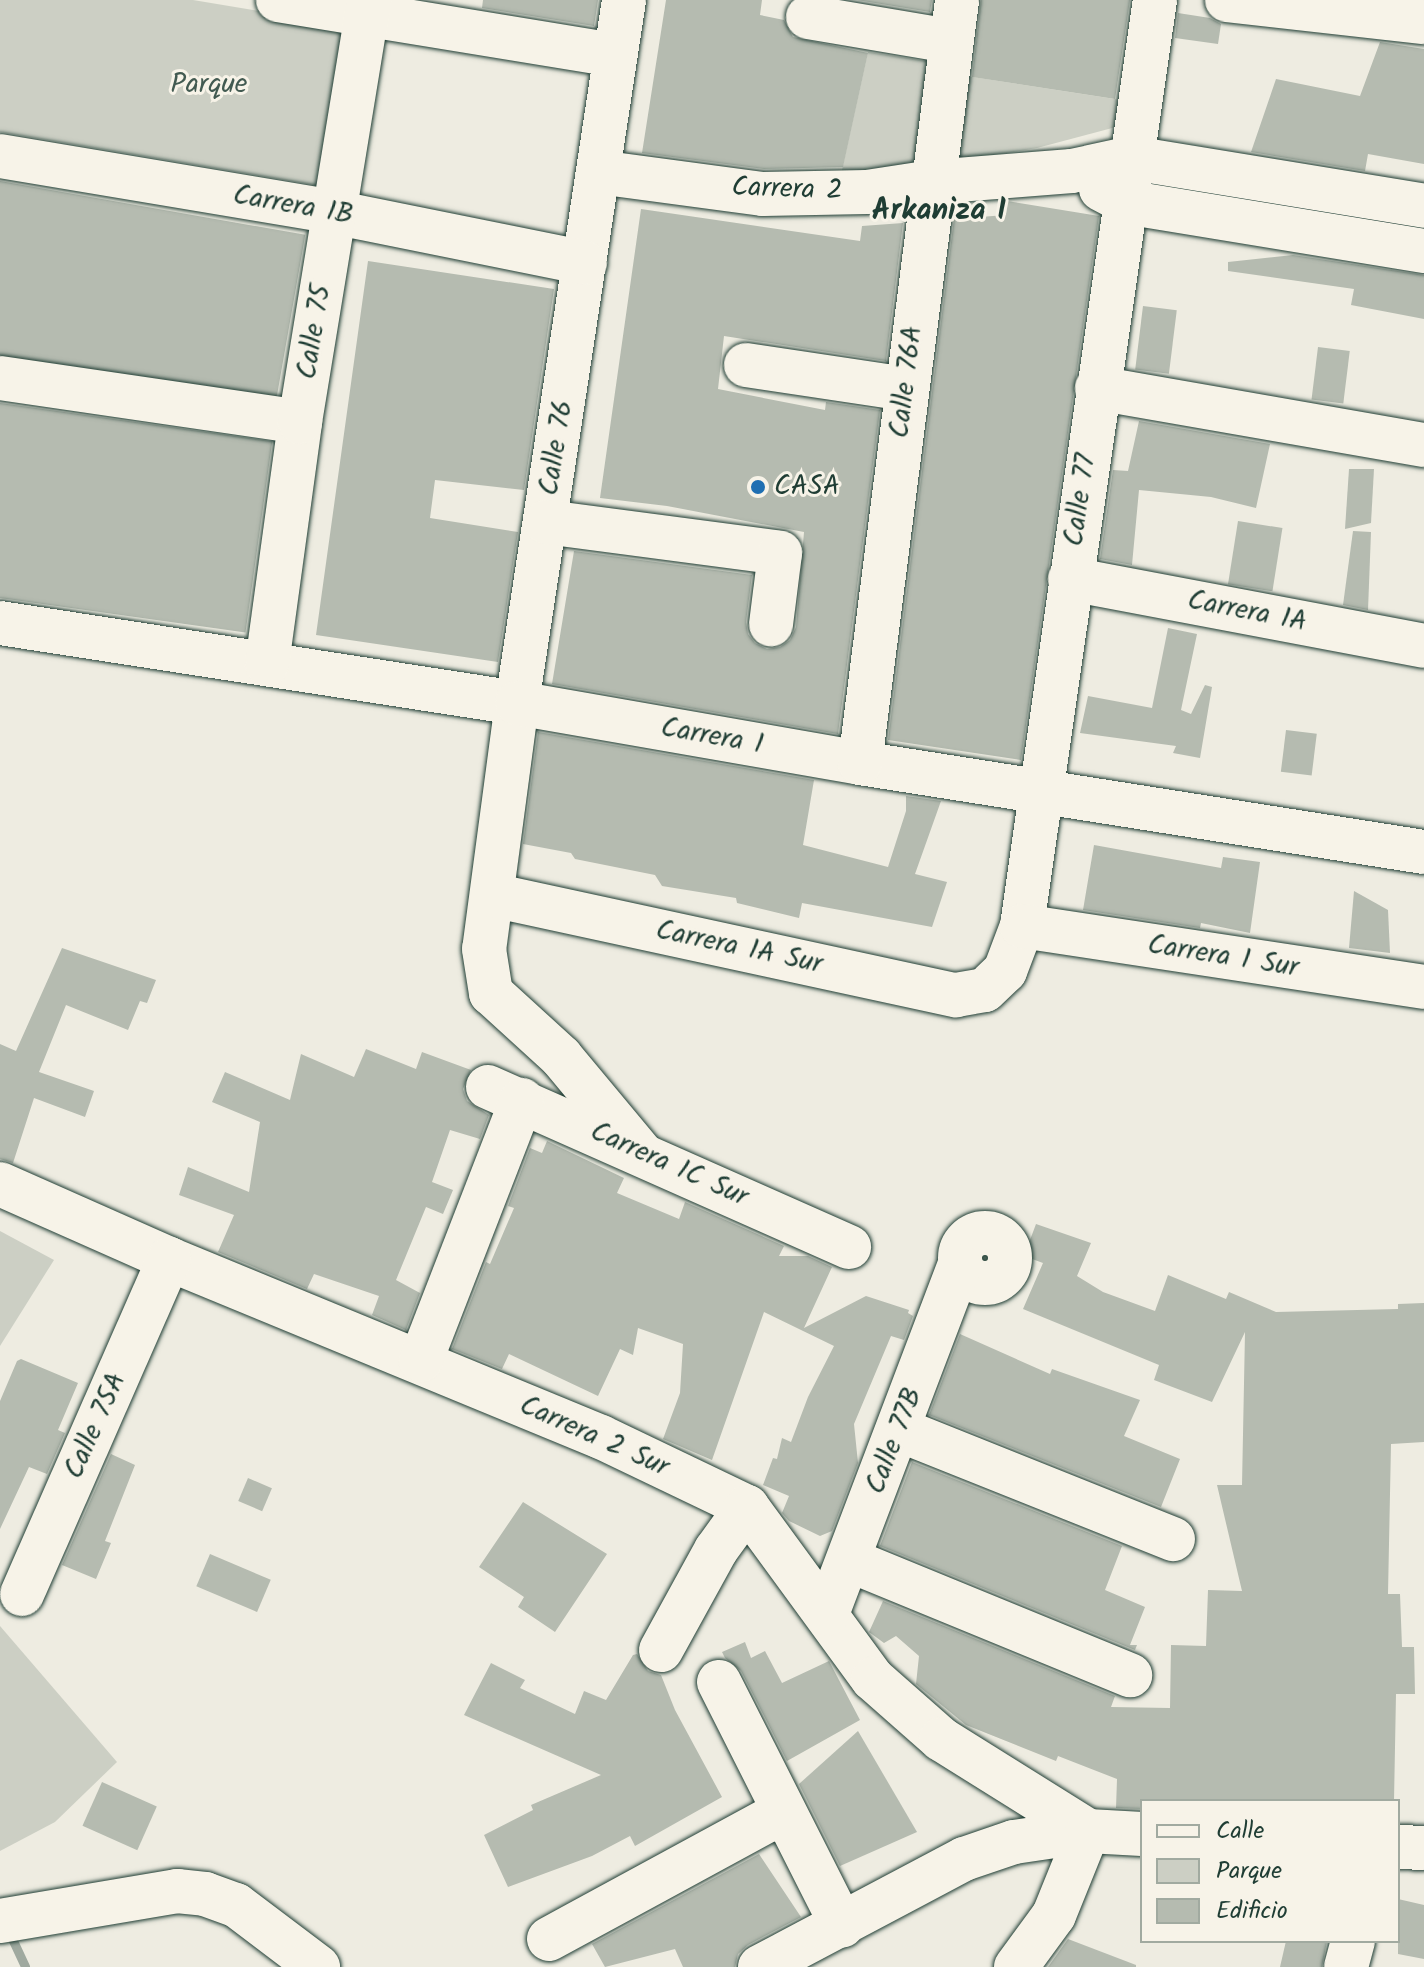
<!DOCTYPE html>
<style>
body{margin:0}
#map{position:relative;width:1424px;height:1967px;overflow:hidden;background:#eeece1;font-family:Kalam,sans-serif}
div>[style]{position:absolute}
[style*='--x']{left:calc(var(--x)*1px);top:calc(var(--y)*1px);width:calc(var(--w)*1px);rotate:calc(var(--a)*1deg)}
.green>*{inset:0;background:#cccfc4}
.stream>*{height:9px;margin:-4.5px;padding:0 4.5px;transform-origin:4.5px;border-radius:4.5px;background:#9fa99f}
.building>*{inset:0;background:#b5bbb0;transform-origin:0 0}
.roads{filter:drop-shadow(0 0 2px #1f3d34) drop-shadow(0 0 2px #1f3d34)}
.minor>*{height:44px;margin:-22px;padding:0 22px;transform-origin:22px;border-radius:22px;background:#f7f3e8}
.minor>.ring{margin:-22px;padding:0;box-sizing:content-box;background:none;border:44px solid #f7f3e8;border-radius:50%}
.dots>*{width:22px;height:22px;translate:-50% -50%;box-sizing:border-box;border:4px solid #f7f3e8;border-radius:50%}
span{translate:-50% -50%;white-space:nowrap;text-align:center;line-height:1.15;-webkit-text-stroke:6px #f7f3e8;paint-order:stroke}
.park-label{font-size:28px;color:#425a51}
.street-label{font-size:28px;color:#1f3d34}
.poi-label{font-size:28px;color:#1f3d34}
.left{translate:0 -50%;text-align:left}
.neighbourhood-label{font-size:30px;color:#1f3d34;font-weight:700}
.legend{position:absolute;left:1140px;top:1799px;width:260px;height:144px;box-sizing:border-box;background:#f7f3e8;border:2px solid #a1aaa0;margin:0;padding:10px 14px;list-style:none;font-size:24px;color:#1f3d34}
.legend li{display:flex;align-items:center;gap:16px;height:40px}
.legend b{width:40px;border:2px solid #a1aaa0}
</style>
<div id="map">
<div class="green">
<div style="clip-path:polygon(0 0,193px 0,348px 26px,321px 186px,0 132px)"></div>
<div style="clip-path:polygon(868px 52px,938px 63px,918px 163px,840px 179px)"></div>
<div style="clip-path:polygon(966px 76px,1121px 100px,1116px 127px,1037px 148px,952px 162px)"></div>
<div style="clip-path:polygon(0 1231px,54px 1260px,0 1346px)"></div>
<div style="clip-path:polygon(0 1626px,117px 1762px,55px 1822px,0 1851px)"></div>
</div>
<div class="stream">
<div style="--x:9;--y:1932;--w:38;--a:65"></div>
</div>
<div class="building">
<div style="clip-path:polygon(483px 0,598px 0,594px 26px,482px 8px)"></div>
<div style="clip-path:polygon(666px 0,762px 0,760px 15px,784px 20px,793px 37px,868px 53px,843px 167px,764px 169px,642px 153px)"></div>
<div style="clip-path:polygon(857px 0,932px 0,930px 12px)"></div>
<div style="clip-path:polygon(981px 0,1130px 0,1115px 99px,972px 77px)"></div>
<div style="clip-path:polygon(1178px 13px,1210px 18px,1221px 24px,1218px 44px,1175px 38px)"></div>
<div style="clip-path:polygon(1380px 42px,1424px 49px,1424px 164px,1368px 154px,1365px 171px,1251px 152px,1276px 79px,1360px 96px)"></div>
<div style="left:0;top:181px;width:310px;height:173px;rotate:10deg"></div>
<div style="clip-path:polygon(1007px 201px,1099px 216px,1021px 760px,888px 740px,954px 219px,1006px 215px)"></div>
<div style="clip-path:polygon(641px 209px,860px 241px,862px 226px,903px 223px,886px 361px,724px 336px,718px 389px,825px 410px,826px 402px,880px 410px,838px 734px,552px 684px,574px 551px,752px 575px,746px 622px,748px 634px,755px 643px,767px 649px,780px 647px,790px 640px,796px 627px,804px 532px,667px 506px,600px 498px)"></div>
<div style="clip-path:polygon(1293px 255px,1424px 275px,1424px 319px,1351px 305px,1354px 289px,1228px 271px,1228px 262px)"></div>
<div style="clip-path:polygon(368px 261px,554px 289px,524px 490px,435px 480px,430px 518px,518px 532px,498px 662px,316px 635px)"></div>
<div style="left:1143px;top:306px;width:34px;height:64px;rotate:7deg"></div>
<div style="left:1318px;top:347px;width:32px;height:53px;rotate:7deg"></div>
<div style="left:0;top:403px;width:275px;height:193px;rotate:8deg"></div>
<div style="clip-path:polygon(1139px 421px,1270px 444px,1256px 508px,1211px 497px,1139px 490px,1132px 565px,1100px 559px,1113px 470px,1128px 471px)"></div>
<div style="clip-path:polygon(1349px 469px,1374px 469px,1371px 523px,1345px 529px)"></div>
<div style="left:1238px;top:521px;width:45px;height:64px;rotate:9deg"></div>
<div style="clip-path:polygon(1353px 531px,1371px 532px,1368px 610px,1343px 605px)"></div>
<div style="clip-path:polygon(1168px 628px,1197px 634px,1181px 710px,1191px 714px,1205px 685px,1212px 687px,1200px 758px,1173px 753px,1176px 746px,1080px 733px,1088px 696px,1152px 708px)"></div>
<div style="left:1286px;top:730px;width:31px;height:42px;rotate:7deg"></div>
<div style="clip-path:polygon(538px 732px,814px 780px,803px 845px,888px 867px,906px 811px,906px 796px,941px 801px,915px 874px,947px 882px,932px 927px,802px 903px,799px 918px,737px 903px,736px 898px,662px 886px,655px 875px,575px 859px,571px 853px,523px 844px)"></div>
<div style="clip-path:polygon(1094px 845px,1221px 868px,1223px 857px,1260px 862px,1250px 933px,1201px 923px,1200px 928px,1083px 910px)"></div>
<div style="clip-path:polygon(1354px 891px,1388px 910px,1390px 953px,1349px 948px)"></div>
<div style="clip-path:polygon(62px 948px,156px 980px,147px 1003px,140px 1001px,128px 1030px,66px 1005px,39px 1072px,94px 1091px,85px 1117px,34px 1098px,13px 1163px,0 1159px,0 1044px,16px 1051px)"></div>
<div style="clip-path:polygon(366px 1049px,416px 1069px,422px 1052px,471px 1070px,463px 1089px,467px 1101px,489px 1115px,480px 1139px,450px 1130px,432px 1182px,453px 1190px,443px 1214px,426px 1207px,396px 1280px,420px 1293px,406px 1330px,372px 1315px,379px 1296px,314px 1274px,307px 1289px,218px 1252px,234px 1215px,179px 1195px,188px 1167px,249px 1192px,260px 1122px,212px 1102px,225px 1072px,290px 1100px,301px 1054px,354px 1077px)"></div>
<div style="clip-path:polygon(547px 1141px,624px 1178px,617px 1193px,679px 1219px,685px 1202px,784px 1246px,779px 1256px,808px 1256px,832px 1267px,804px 1328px,866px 1296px,909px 1310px,908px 1313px,913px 1316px,904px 1340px,891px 1336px,854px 1424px,858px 1463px,832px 1531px,820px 1536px,789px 1521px,782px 1513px,789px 1496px,763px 1485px,773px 1458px,777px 1459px,782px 1438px,791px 1442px,808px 1397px,834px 1346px,764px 1312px,712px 1460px,663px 1439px,680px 1393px,683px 1344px,638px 1328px,633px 1355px,620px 1349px,598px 1396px,509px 1354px,502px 1369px,452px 1349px,486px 1262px,490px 1264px,514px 1208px,508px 1206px,530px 1148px,542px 1153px)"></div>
<div style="clip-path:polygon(1036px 1224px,1091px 1243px,1077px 1276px,1103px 1292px,1155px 1311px,1168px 1275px,1226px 1299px,1229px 1292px,1276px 1312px,1398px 1309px,1398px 1304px,1424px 1303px,1424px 1442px,1391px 1444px,1388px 1594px,1400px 1594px,1402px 1647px,1414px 1647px,1415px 1694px,1396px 1694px,1394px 1801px,1142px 1801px,1142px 1809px,1116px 1808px,1117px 1779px,1058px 1756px,1056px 1761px,966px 1725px,916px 1684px,919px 1656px,896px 1636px,884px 1643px,869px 1632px,883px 1601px,1115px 1696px,1111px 1707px,1170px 1708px,1171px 1645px,1206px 1646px,1208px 1590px,1242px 1591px,1217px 1485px,1242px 1485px,1245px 1332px,1212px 1402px,1154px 1380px,1159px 1365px,1023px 1309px,1043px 1263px,1024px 1256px)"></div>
<div style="clip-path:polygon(960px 1334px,1050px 1374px,1052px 1369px,1140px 1400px,1124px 1436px,1180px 1459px,1161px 1507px,929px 1415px)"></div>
<div style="clip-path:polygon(21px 1359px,78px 1383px,58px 1430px,65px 1433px,47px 1474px,29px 1467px,0 1529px,0 1401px,17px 1361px)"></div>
<div style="clip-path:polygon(111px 1454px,135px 1465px,105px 1541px,111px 1543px,96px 1579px,62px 1565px)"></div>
<div style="clip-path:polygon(912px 1462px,1122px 1546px,1105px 1590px,1145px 1607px,1130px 1645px,1137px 1645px,1135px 1650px,880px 1546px)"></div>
<div style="left:248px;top:1478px;width:26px;height:25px;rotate:23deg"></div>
<div style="clip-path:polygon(523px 1502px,607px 1554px,555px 1632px,518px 1607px,524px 1597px,479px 1567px)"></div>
<div style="left:210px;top:1554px;width:66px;height:35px;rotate:23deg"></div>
<div style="clip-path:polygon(745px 1642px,751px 1658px,765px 1651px,782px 1683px,829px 1661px,860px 1720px,787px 1761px,741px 1671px,725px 1658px,722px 1652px)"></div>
<div style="clip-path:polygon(637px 1654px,648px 1671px,661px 1675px,675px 1710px,722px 1797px,635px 1846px,630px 1836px,592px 1856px,508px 1887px,484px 1835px,533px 1810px,531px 1805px,601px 1775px,464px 1715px,491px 1663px,525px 1680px,520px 1688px,575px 1714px,584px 1691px,606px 1700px,633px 1655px)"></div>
<div style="clip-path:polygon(858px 1731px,917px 1832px,840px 1866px,799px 1784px)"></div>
<div style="left:102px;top:1782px;width:60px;height:48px;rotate:24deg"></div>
<div style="clip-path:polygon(759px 1854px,801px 1917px,748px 1945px,738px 1954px,735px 1967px,683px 1967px,675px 1949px,605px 1967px,592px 1944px)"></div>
<div style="clip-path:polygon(1398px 1899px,1424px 1905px,1424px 1959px,1398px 1954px)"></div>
<div style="clip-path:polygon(1068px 1939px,1136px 1965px,1136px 1967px,1048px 1967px)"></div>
<div style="clip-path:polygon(1286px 1941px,1327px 1941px,1322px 1967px,1280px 1967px)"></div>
</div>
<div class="roads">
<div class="minor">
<div style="--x:278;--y:0;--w:341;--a:9.3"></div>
<div style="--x:624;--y:0;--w:711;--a:98.65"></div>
<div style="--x:517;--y:703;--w:248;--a:97.6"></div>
<div style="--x:484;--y:949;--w:45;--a:81"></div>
<div style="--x:491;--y:993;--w:95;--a:42.4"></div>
<div style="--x:561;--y:1057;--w:125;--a:50.2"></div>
<div style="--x:1227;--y:0;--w:198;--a:6.4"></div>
<div style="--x:808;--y:17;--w:144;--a:9.6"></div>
<div style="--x:0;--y:156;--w:338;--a:9.5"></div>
<div style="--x:333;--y:212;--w:257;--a:11.4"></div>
<div style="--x:598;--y:172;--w:166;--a:7.6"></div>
<div style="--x:763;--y:194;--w:104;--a:-1.1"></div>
<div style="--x:867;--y:192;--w:66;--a:-8.7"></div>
<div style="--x:932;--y:182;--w:140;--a:-4.5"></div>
<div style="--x:1072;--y:171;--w:61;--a:-12.2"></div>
<div style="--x:1132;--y:158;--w:296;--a:9.3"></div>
<div style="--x:1101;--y:189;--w:27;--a:28"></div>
<div style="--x:1125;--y:202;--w:303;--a:9.3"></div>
<div style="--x:746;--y:365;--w:162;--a:8.5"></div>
<div style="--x:0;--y:378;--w:303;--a:8.3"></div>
<div style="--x:1097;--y:388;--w:332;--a:9.9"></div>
<div style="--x:546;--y:522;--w:236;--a:7.5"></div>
<div style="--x:780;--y:553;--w:72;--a:97.2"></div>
<div style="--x:1070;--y:579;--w:360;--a:10.7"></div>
<div style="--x:0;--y:623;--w:523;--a:8.8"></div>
<div style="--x:517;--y:703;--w:348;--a:9.9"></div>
<div style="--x:860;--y:763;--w:571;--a:8.97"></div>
<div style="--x:267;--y:664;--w:244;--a:-82.2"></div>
<div style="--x:300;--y:422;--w:428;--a:-80.7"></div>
<div style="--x:860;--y:763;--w:769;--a:-82.75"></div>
<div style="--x:492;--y:895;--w:475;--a:12.2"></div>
<div style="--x:956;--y:995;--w:29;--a:-10"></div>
<div style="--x:985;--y:990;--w:28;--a:-44"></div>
<div style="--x:1005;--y:971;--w:48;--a:-69.3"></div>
<div style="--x:1022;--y:926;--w:936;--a:-81.83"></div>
<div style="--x:1022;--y:926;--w:407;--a:8.6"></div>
<div style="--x:488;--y:1087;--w:395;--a:23.9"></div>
<div style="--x:0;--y:1184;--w:185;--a:23.9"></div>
<div style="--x:169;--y:1259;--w:467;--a:22.4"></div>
<div style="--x:601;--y:1437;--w:162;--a:25.6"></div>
<div style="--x:747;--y:1507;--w:213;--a:53.8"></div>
<div style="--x:873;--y:1679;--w:91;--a:41.4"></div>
<div style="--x:941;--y:1739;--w:173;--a:32"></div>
<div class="ring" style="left:960px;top:1233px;width:6px;height:6px"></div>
<div style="--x:421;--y:1360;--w:279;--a:-68.8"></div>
<div style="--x:900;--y:1430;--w:294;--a:21.8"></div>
<div style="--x:849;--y:1560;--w:304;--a:22.3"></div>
<div style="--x:22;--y:1594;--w:366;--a:-66.3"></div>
<div style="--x:827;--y:1614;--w:372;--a:-69.2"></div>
<div style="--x:661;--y:1650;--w:114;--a:-61.2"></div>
<div style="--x:716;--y:1550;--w:53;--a:-54.2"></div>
<div style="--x:719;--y:1682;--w:273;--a:63.2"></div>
<div style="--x:1398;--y:1847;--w:26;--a:2"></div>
<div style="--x:0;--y:1921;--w:180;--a:-9.6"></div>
<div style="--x:177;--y:1891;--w:28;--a:6"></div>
<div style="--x:205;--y:1894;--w:33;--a:20"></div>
<div style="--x:236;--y:1905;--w:103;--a:37.1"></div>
<div style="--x:549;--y:1939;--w:266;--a:-28.5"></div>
<div style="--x:760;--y:1967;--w:231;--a:-27.9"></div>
<div style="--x:964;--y:1859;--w:53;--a:-18.8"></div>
<div style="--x:1014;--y:1842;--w:75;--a:-8.5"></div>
<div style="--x:1088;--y:1831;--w:54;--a:3.2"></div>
<div style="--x:1016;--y:1967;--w:64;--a:-53.8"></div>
<div style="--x:1054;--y:1915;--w:91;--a:-68"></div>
<div style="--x:1346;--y:1967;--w:27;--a:-75"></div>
</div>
</div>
<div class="dots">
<div style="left:758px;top:487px;background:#1f6fb2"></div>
</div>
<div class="park-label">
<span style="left:209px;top:85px">Parque</span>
</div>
<div class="street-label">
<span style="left:787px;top:190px;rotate:2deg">Carrera 2</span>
<span style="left:293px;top:206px;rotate:10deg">Carrera 1B</span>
<span style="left:315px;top:332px;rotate:-81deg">Calle 75</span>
<span style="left:907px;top:382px;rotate:-83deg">Calle 76A</span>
<span style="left:557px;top:448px;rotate:-81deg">Calle 76</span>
<span style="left:1081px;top:500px;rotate:-82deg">Calle 77</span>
<span style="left:1247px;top:612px;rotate:11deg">Carrera 1A</span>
<span style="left:712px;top:737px;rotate:10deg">Carrera 1</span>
<span style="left:739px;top:948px;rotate:12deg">Carrera 1A Sur</span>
<span style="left:1223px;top:957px;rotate:9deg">Carrera 1 Sur</span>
<span style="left:669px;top:1165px;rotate:24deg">Carrera 1C Sur</span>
<span style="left:96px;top:1426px;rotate:-66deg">Calle 75A</span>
<span style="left:594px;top:1437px;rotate:24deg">Carrera 2 Sur</span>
<span style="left:895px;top:1441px;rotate:-69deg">Calle 77B</span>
</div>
<div class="poi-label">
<span class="left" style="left:774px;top:487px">CASA</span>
</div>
<div class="neighbourhood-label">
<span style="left:939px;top:211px">Arkaniza I</span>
</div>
<ul class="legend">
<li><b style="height:10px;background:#f7f3e8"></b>Calle</li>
<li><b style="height:22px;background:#cccfc4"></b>Parque</li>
<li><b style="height:22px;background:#b5bbb0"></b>Edificio</li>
</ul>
</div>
